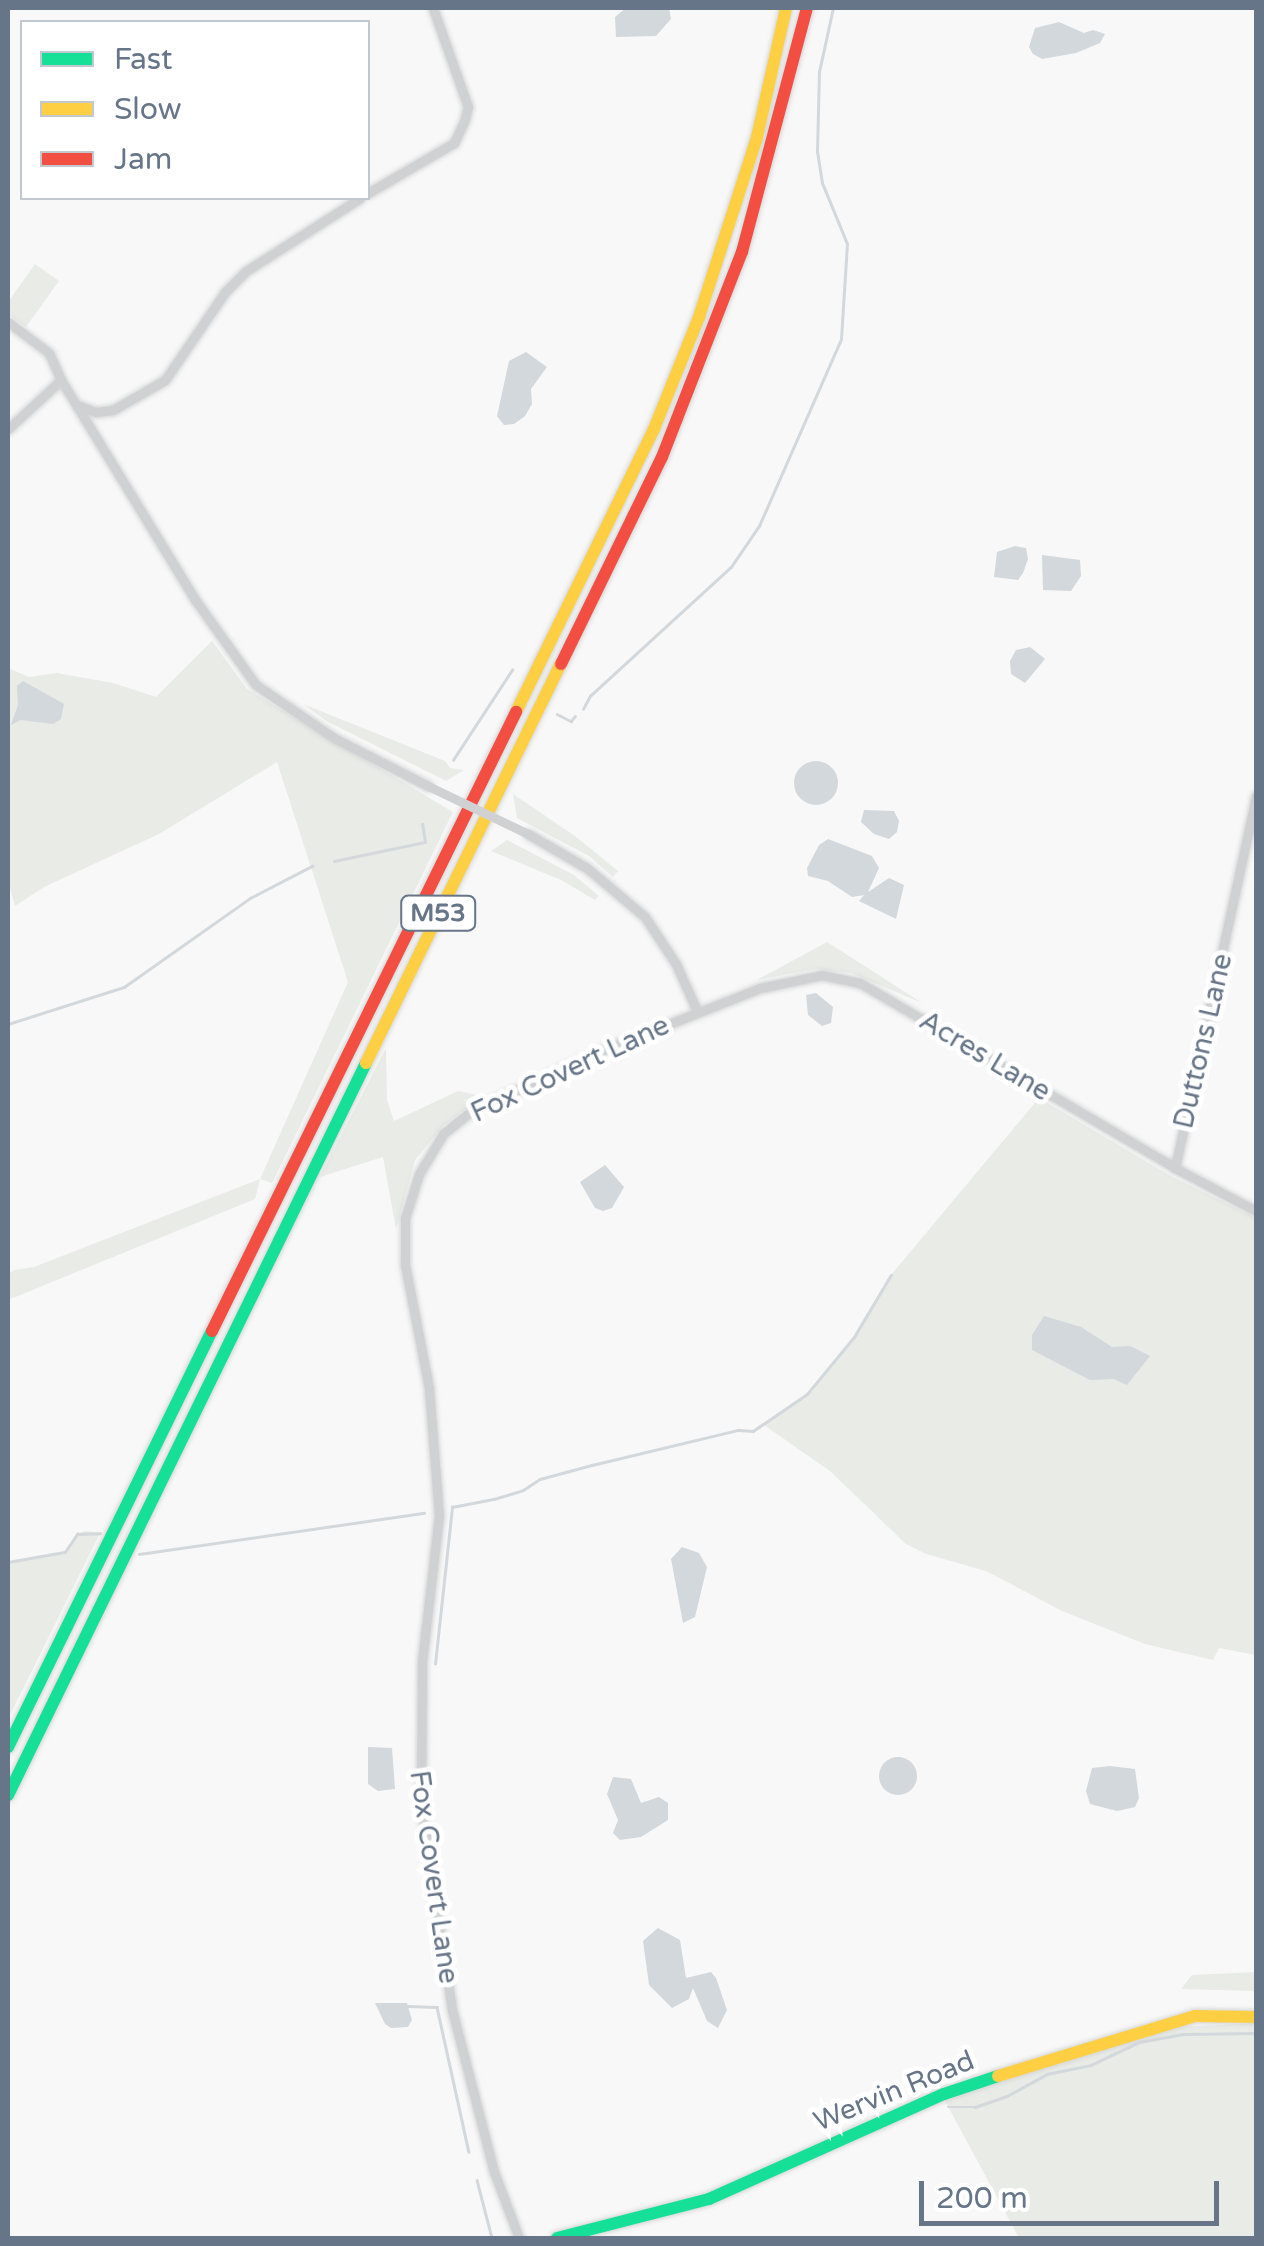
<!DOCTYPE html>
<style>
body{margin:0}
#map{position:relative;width:1264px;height:2246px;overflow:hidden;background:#f8f8f8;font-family:"Varela Round",sans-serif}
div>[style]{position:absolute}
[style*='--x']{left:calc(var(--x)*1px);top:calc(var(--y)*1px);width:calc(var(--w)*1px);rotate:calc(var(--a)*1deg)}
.green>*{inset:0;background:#e8ebe6}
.water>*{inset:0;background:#d2d8dc}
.round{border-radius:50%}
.stream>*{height:2.5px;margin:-1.25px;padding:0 1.25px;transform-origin:1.25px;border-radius:1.25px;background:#d2d8dc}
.roads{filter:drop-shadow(0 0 2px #d5d6d7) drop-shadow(0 0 2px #d5d6d7)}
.street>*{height:9px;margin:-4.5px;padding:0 4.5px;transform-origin:4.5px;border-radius:4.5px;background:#d0d1d3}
.fast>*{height:12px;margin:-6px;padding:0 6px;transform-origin:6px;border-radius:6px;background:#16e098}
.slow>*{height:12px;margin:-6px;padding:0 6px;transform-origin:6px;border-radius:6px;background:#ffcf43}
.jam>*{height:12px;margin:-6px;padding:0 6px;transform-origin:6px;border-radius:6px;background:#f24e42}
.street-bridge>*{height:9px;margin:-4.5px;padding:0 4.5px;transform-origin:4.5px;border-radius:4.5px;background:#d0d1d3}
span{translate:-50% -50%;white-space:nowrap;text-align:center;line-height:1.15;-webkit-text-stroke:10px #fff;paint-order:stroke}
.shield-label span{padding:2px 8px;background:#fff;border:2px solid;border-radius:8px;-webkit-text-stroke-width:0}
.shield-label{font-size:25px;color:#677588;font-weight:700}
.street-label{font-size:28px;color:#677588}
.frame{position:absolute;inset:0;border:10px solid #677588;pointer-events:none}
.legend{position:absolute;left:20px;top:20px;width:350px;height:180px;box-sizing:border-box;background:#fff;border:2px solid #c2c8cf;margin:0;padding:12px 18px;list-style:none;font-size:30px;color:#677588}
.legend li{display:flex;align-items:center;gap:20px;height:50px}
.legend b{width:50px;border:2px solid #c2c8cf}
.scale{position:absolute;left:919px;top:2181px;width:300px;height:45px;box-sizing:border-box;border:5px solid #677588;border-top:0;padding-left:12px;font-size:30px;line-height:35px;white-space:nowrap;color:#677588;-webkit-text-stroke:8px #fff;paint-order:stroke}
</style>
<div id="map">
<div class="green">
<div style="clip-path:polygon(35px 264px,59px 281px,26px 327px,8px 314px,8px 302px)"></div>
<div style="clip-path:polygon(212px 641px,247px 689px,453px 812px,272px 1183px,260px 1179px,255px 1199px,8px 1300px,8px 1274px,14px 1270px,34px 1267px,260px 1179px,348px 982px,277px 762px,159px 834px,44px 887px,15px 906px,8px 881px,8px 668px,29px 677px,57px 673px,113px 683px,156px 697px)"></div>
<div style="clip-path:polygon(303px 704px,445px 761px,450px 768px,464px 770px,446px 781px,328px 722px)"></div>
<div style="clip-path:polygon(513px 794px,575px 836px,618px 871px,613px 877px,589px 856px,517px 818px)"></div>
<div style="clip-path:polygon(507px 840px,574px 875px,599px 896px,595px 900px,561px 880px,491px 851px)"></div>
<div style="clip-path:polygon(827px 942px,899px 988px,922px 1003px,851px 973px,816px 969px,757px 980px)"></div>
<div style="clip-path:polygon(386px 1048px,387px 1100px,394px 1121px,458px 1091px,482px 1096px,444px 1125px,415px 1160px,396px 1229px,383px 1157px,320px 1177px)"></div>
<div style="clip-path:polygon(1039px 1098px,1171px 1176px,1256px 1218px,1256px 1655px,1219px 1648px,1213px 1660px,1145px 1644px,1062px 1611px,986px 1571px,926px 1554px,906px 1544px,830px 1471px,764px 1425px,807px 1394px,854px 1337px,891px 1275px)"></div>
<div style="clip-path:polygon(86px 1531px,100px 1533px,8px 1719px,8px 1562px,64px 1552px,77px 1534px)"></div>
<div style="clip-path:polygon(1256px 1972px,1256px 1991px,1181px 1989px,1192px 1975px)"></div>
<div style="clip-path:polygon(1256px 2023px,1256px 2238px,1019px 2238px,944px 2099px,1141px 2029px)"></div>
</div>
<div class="water">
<div style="clip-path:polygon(626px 8px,669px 8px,671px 19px,656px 36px,616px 37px,615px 17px)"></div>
<div style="clip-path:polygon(1059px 22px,1084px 33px,1093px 30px,1105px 34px,1100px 43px,1076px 53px,1042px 59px,1033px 54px,1029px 47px,1035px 28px)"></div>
<div style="clip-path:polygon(526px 352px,547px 367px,531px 389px,532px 404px,525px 416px,514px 424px,504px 425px,497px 416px,509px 361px)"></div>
<div style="clip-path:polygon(1015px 546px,1026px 548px,1028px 559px,1023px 573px,1018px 580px,994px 577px,997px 552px)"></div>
<div style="clip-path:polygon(1042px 555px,1080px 560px,1081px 576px,1071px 591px,1043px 590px)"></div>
<div style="clip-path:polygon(1030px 647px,1045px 659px,1025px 683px,1011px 674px,1010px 661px,1016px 650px)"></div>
<div style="clip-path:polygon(23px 681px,64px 704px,61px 719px,53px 724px,21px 720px,11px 725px,18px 705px,17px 686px)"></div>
<div class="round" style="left:794px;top:761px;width:44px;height:44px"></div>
<div style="clip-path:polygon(864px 810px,894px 811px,899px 821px,897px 832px,889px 839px,874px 834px,861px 822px)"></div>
<div style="clip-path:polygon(828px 839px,872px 856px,879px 868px,868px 892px,889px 878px,904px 885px,896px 919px,859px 901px,864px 895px,852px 897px,828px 881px,808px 876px,807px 868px,819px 845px)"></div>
<div style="clip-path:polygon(816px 993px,833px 1007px,831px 1023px,822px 1026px,808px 1015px,806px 995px)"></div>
<div style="clip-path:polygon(605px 1165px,624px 1187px,612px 1208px,603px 1211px,595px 1208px,580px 1182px)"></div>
<div style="clip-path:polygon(1044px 1316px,1081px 1327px,1112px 1347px,1130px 1346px,1150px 1356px,1127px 1385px,1114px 1379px,1090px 1380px,1032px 1350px,1032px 1335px)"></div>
<div style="clip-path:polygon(682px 1547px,699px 1553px,707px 1567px,695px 1617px,683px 1623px,671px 1559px)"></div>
<div style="clip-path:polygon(368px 1747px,392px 1748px,395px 1789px,378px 1791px,368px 1784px)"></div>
<div class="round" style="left:879px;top:1757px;width:38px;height:38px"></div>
<div style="clip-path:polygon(1110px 1766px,1135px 1769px,1139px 1798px,1135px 1807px,1117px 1811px,1090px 1804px,1086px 1791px,1092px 1768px)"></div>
<div style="clip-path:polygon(613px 1777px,631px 1779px,641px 1803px,659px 1797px,668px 1803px,668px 1820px,641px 1837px,620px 1840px,613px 1833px,618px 1820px,607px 1794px)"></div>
<div style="clip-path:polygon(658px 1928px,680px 1940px,686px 1978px,711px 1972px,716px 1978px,727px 2010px,718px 2028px,707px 2021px,693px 1988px,689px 1999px,672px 2008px,649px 1985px,643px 1941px)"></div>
<div style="clip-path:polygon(375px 2003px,407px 2003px,412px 2020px,408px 2027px,391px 2028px,385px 2024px)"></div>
</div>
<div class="stream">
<div style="--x:583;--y:709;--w:15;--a:-62"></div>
<div style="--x:590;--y:696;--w:191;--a:-42.5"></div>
<div style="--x:731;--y:567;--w:50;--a:-55.7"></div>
<div style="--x:759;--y:526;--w:204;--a:-66.3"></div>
<div style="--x:841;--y:339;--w:95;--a:-86.4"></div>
<div style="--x:847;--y:244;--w:66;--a:-112.3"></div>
<div style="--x:822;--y:183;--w:31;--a:-99"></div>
<div style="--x:817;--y:152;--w:80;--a:-88.6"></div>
<div style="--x:819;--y:72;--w:66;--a:-77.7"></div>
<div style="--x:557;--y:714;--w:16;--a:27"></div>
<div style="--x:571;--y:721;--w:6;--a:-51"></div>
<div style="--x:453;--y:760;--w:108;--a:-56.8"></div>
<div style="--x:334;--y:861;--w:93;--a:-11.8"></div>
<div style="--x:425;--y:842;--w:18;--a:-99"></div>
<div style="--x:8;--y:1024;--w:122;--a:-17.7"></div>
<div style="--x:124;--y:987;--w:154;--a:-35.2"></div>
<div style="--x:250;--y:898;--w:70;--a:-27.3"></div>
<div style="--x:139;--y:1554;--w:288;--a:-8.2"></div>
<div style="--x:8;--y:1562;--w:58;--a:-10"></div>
<div style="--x:65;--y:1552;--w:22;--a:-56"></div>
<div style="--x:77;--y:1534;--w:23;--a:-2"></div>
<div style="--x:435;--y:1664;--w:158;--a:-83.8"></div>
<div style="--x:452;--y:1507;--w:43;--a:-10.8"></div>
<div style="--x:494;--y:1499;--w:30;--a:-17"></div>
<div style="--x:523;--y:1490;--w:20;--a:-33"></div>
<div style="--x:540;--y:1479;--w:54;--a:-15.1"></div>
<div style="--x:592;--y:1465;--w:150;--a:-13.5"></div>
<div style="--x:738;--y:1430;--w:15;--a:4"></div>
<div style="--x:753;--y:1431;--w:65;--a:-34.4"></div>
<div style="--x:807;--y:1394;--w:74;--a:-50.5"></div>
<div style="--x:854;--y:1337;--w:72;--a:-59.2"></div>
<div style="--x:408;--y:2006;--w:29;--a:2"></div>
<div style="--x:437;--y:2007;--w:148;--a:77.6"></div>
<div style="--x:948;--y:2107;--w:27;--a:0"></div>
<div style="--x:975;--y:2107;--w:34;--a:-19"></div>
<div style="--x:1007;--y:2096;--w:46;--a:-28.8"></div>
<div style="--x:1047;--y:2074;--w:45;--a:-11.6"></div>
<div style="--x:1091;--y:2065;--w:53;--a:-25.6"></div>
<div style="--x:1139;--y:2042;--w:46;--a:-10.1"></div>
<div style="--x:1184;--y:2034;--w:72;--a:-0.8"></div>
<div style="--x:477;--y:2180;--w:60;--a:75.5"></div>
</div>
<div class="roads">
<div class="street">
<div style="--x:368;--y:193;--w:99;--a:-30.2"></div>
<div style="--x:454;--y:143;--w:23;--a:-65"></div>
<div style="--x:464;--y:122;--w:16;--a:-75"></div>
<div style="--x:468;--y:107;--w:105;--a:-109.5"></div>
<div style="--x:8;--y:322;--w:51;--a:37.1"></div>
<div style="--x:49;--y:353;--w:30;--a:66"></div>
<div style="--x:61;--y:380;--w:259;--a:58.6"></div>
<div style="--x:196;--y:601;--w:103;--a:54.5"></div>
<div style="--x:256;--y:685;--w:94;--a:34.2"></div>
<div style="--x:334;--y:738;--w:106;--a:27.1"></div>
<div style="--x:80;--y:406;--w:17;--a:21"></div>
<div style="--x:96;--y:412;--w:17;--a:-7"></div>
<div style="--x:113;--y:410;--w:60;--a:-30"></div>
<div style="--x:165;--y:380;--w:107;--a:-55.7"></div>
<div style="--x:225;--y:292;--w:30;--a:-45"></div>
<div style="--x:246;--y:271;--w:135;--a:-32.6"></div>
<div style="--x:8;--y:429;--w:72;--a:-42.8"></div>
<div style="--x:528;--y:834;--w:68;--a:30"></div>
<div style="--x:587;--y:868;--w:76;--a:40.2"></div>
<div style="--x:645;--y:917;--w:56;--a:56.6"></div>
<div style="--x:676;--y:964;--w:51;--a:65.9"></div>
<div style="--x:1175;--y:1168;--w:381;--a:-77.7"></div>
<div style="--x:519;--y:2238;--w:71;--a:-110.7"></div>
<div style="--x:494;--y:2172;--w:167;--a:-104.5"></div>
<div style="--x:452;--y:2010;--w:210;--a:-98.5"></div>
<div style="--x:421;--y:1802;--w:140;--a:-89.6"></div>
<div style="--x:422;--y:1662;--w:147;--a:-83.4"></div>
<div style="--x:439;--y:1516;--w:128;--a:-94.5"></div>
<div style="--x:429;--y:1388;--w:125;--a:-101"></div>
<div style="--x:405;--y:1265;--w:47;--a:-90"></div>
<div style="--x:405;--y:1218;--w:46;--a:-72.3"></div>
<div style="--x:419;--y:1174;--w:47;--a:-59"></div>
<div style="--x:443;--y:1134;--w:36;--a:-39"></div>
<div style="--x:471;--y:1111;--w:149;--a:-24.7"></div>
<div style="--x:606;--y:1049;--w:166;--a:-21.6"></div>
<div style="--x:760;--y:988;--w:63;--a:-11.8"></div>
<div style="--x:822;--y:975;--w:39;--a:12"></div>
<div style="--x:860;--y:983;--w:365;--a:30.4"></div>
<div style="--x:1175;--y:1168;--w:92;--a:28"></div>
</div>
<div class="fast">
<div style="--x:8;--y:1747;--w:463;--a:-63.9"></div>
<div style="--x:8;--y:1795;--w:815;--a:-63.94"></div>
<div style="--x:557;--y:2238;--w:157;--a:-14.4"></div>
<div style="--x:709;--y:2199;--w:257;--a:-24.1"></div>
<div style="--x:944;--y:2094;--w:57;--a:-18.4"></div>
</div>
<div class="slow">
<div style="--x:516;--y:712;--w:315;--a:-64"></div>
<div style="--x:654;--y:429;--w:121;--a:-68.1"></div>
<div style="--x:699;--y:317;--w:189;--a:-72.1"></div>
<div style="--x:757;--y:137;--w:132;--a:-77.3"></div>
<div style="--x:366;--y:1063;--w:444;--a:-64"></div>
<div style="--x:998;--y:2076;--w:206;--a:-16.9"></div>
<div style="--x:1195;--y:2016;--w:61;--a:0.9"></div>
</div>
<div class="jam">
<div style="--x:561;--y:664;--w:230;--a:-64"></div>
<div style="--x:662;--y:457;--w:220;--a:-68.7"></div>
<div style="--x:742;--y:252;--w:253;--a:-75.1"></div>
<div style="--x:212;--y:1331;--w:690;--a:-63.84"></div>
</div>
</div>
<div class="street-bridge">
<div style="--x:428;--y:786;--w:111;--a:25.6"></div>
</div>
<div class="shield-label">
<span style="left:438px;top:913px">M53</span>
</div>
<div class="street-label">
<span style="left:1203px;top:1041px;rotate:-77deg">Duttons Lane</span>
<span style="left:985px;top:1056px;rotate:31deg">Acres Lane</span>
<span style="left:570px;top:1069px;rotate:-25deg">Fox Covert Lane</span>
<span style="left:434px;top:1877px;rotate:82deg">Fox Covert Lane</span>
<span style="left:894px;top:2091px;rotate:-22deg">Wervin Road</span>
</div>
<div class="frame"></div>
<ul class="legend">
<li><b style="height:12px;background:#16e098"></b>Fast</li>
<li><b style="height:12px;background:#ffcf43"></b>Slow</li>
<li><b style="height:12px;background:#f24e42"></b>Jam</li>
</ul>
<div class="scale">200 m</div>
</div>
